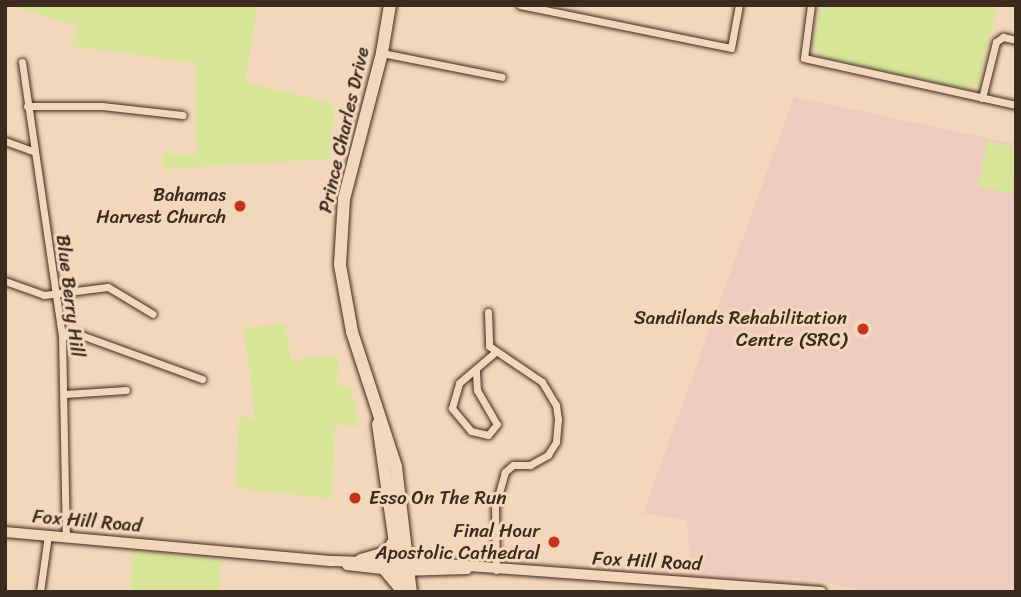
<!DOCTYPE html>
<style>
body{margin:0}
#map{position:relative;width:1021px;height:597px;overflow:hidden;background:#f3d7ba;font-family:Sriracha,sans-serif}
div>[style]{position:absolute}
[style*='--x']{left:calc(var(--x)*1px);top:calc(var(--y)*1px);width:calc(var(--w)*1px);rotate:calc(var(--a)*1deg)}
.built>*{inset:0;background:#eecbbf}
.green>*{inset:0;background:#d7e599}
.roads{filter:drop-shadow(0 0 2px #3b2a1e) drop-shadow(0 0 2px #3b2a1e)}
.minor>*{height:7px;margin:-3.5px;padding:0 3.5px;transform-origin:3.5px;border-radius:3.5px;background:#f3d7ba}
.secondary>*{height:10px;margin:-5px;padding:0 5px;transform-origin:5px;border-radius:5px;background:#f3d7ba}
.trunk>*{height:12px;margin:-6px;padding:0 6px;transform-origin:6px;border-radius:6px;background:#f3d7ba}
.dots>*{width:19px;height:19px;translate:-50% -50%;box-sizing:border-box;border:4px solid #f3d7ba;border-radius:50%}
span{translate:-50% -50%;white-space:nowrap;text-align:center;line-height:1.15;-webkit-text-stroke:6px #f3d7ba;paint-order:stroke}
.street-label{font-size:19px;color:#3b2a1e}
.poi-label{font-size:19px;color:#3b2a1e}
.right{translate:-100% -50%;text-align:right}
.left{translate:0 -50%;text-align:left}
.frame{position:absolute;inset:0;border:7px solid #3b2a1e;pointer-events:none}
</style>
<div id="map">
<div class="built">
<div style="clip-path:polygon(794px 97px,1016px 144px,1016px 592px,866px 592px,814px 579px,691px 572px,687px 520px,643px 513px)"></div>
</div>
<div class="green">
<div style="clip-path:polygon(7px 5px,258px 5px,245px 82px,335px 104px,330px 159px,163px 169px,162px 153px,196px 155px,196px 63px,71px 46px,78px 26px)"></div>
<div style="clip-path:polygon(821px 5px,997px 5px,979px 83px,965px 89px,819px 56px,813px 46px)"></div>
<div style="clip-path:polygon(988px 141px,1016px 147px,1012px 194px,977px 186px)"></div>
<div style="clip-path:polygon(285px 324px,291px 360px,338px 355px,337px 385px,350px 387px,359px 426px,335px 425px,332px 499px,236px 488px,239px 417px,255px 418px,244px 328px)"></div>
<div style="clip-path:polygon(133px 551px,222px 560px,218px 592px,130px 592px)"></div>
</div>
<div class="roads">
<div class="minor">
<div style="--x:520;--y:5;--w:215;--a:11.5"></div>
<div style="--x:731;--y:48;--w:44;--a:-79.5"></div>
<div style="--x:811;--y:5;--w:53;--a:97.5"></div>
<div style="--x:804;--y:58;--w:217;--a:12.5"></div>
<div style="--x:382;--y:53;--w:122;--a:11.3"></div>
<div style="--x:22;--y:62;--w:276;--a:81.7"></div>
<div style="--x:62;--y:335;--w:201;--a:88.9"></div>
<div style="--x:982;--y:98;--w:58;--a:-76"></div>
<div style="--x:996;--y:42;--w:9;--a:-36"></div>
<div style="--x:1003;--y:37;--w:13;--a:13"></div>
<div style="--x:27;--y:106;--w:75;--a:0"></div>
<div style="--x:102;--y:106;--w:81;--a:6.4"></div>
<div style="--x:5;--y:141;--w:30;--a:20"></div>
<div style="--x:5;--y:281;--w:41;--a:19.7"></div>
<div style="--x:44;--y:295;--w:64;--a:-7.1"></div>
<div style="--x:108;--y:287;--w:52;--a:31"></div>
<div style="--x:488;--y:312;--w:34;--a:88"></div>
<div style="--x:489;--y:346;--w:64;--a:34.2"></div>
<div style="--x:542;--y:382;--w:27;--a:59"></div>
<div style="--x:556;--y:405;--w:14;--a:82"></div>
<div style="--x:558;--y:419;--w:23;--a:95"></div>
<div style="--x:556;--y:442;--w:15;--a:122"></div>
<div style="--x:548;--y:455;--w:21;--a:151"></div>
<div style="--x:530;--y:465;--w:17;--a:180"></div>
<div style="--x:513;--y:465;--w:11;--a:139"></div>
<div style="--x:505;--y:472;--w:36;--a:106"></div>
<div style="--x:495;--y:507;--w:63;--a:89.1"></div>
<div style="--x:62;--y:335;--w:19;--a:0"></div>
<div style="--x:81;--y:335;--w:129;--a:20"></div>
<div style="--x:476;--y:372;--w:18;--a:87"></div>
<div style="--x:477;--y:390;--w:39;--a:60"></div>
<div style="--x:497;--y:424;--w:14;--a:129"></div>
<div style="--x:488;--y:435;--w:17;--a:-167"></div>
<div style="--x:471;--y:431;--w:30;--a:-130"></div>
<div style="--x:452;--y:408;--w:26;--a:-74"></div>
<div style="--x:459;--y:383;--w:46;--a:-40.6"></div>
<div style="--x:65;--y:394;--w:61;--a:-3.8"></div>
<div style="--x:40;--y:592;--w:58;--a:-82"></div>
</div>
<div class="secondary">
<div style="--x:5;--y:532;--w:329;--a:5.1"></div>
<div style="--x:333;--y:561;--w:122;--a:1.9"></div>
<div style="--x:455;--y:565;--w:367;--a:4.2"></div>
<div style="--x:347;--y:565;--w:53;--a:6.5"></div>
<div style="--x:400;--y:571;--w:67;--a:-1.7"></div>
</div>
<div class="trunk">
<div style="--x:390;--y:5;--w:49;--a:99.5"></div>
<div style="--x:382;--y:53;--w:151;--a:104.6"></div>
<div style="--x:344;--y:199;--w:66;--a:93.5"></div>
<div style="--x:340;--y:265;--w:68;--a:79.8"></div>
<div style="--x:352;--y:332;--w:142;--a:71.9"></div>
<div style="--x:396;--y:467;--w:126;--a:83.2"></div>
<div style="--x:378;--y:424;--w:170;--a:81.9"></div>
<div style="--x:361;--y:560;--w:26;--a:-16"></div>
<div style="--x:386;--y:553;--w:18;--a:-56"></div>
<div style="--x:385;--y:570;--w:23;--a:50"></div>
</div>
</div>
<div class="dots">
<div style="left:240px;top:206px;background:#c8321e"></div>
<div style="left:863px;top:329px;background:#c8321e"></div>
<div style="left:355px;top:498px;background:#c8321e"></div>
<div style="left:554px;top:542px;background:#c8321e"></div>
</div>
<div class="street-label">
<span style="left:344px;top:130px;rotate:-77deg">Prince Charles Drive</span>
<span style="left:70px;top:296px;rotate:83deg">Blue Berry Hill</span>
<span style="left:87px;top:521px;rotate:5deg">Fox Hill Road</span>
<span style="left:647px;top:561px;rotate:3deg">Fox Hill Road</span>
</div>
<div class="poi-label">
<span class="right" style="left:226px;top:206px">Bahamas<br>Harvest Church</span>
<span class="right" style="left:847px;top:329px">Sandilands Rehabilitation<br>Centre (SRC)</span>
<span class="left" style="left:369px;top:498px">Esso On The Run</span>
<span class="right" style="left:540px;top:542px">Final Hour<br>Apostolic Cathedral</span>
</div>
<div class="frame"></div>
</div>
